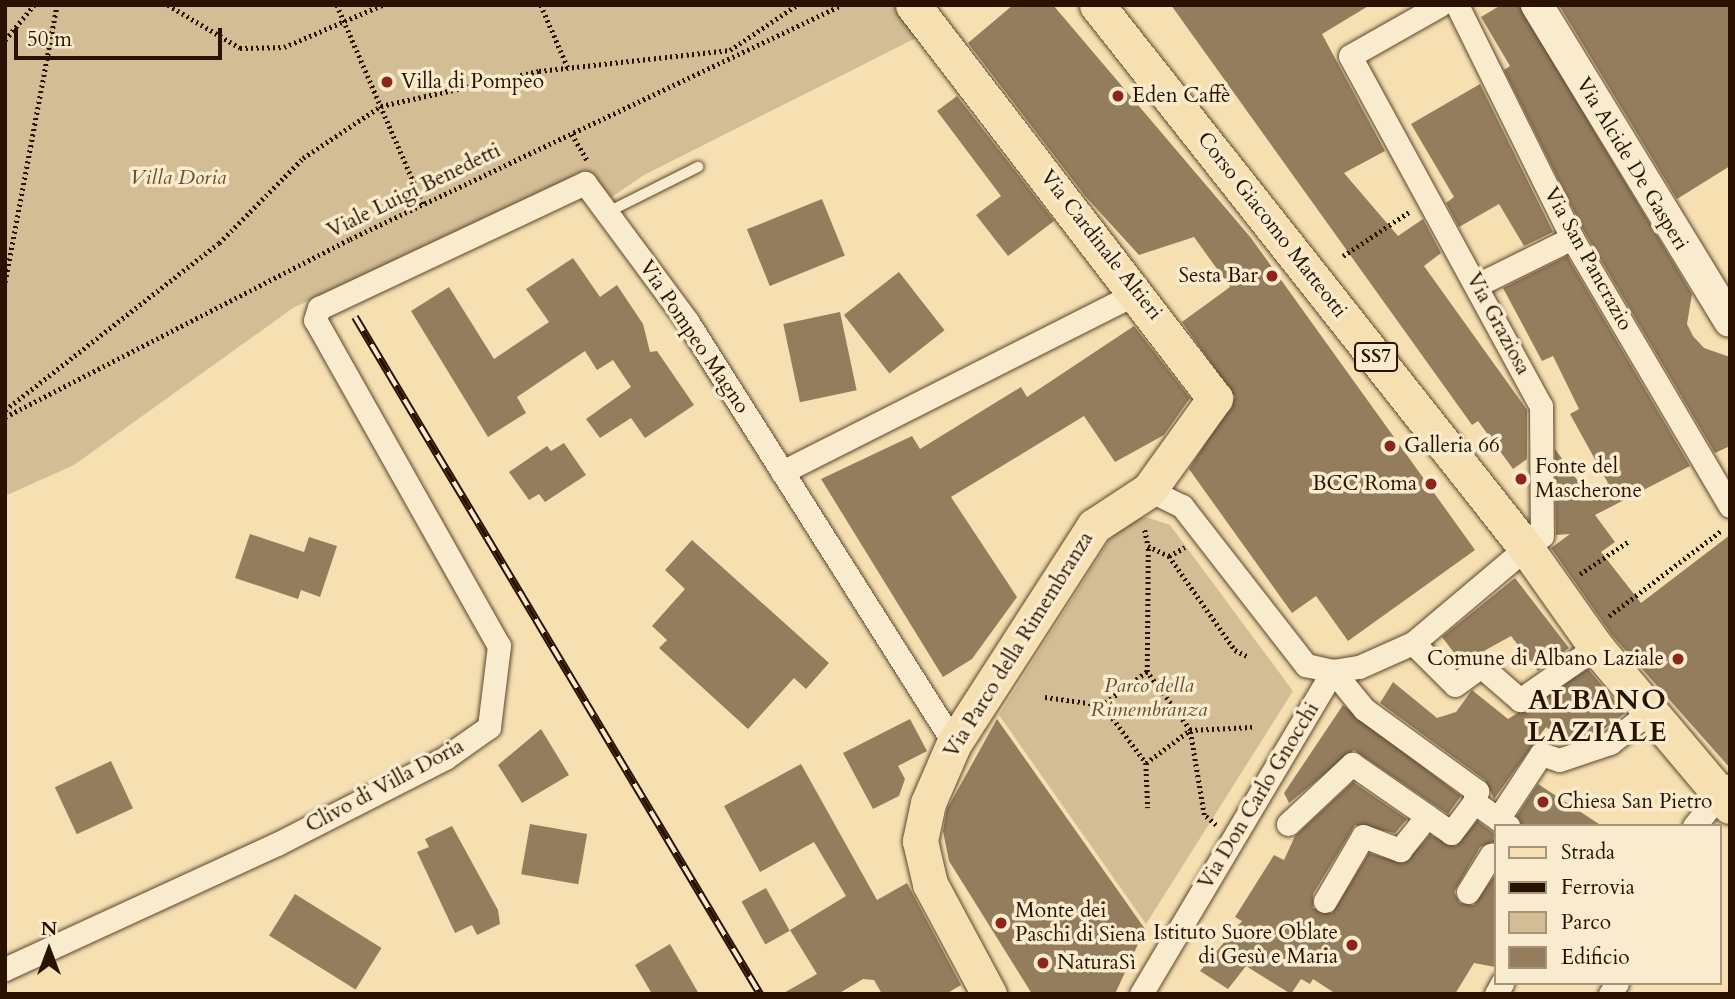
<!DOCTYPE html>
<meta charset="utf-8">
<style>
body{margin:0}
#map{position:relative;width:1735px;height:999px;overflow:hidden;background:#f6e0b2;font-family:Cardo,serif}
div>[style]{position:absolute}
[style*='--x']{left:calc(var(--x)*1px);top:calc(var(--y)*1px);width:calc(var(--w)*1px);rotate:calc(var(--a)*1deg)}
.green>*{inset:0;background:#d3bd94}
.building>*{inset:0;background:#947d5d;transform-origin:0 0}
.path>*{height:4.5px;margin-top:-2.25px;transform-origin:0;background:repeating-linear-gradient(90deg,#2a1201 0 2px,transparent 0 5.5px)}
.roads{filter:drop-shadow(0 0 2px #5d462d) drop-shadow(0 0 2px #5d462d)}
.lane>*{height:10px;margin:-5px;padding:0 5px;transform-origin:5px;border-radius:5px;background:#f9ebcd}
.street>*{height:23px;margin:-11.5px;padding:0 11.5px;transform-origin:11.5px;border-radius:11.5px;background:#f9ebcd}
.secondary>*{height:32px;margin:-16px;padding:0 16px;transform-origin:16px;border-radius:16px;background:#f9ebcd}
.primary>*{height:35px;margin:-17.5px;padding:0 17.5px;transform-origin:17.5px;border-radius:17.5px;background:#f6e0b2}
.rail>*{height:8px;margin-top:-4px;transform-origin:0;background:repeating-linear-gradient(90deg,#f9ebcd 0 16px,#2a1201 0 32px);box-sizing:border-box;border-block:2px solid #2a1201}
.dots>*{width:19px;height:19px;translate:-50% -50%;box-sizing:border-box;border:4px solid #f9ebcd;border-radius:50%}
span{translate:-50% -50%;white-space:nowrap;text-align:center;line-height:1.15;-webkit-text-stroke:7px #f9ebcd;paint-order:stroke}
.shield-label span{padding:2px 5px;background:#f9ebcd;border:2px solid;border-radius:5px;-webkit-text-stroke-width:0}
.shield-label{font-size:19px;color:#2a1201;font-weight:700}
.poi-label{font-size:21px;color:#2a1201}
.left{translate:0 -50%;text-align:left}
.right{translate:-100% -50%;text-align:right}
.street-label{font-size:21px;color:#2a1201}
.park-label{font-size:21px;color:#654e34;font-style:italic}
.district-label{font-size:28px;color:#2a1201;font-weight:700;letter-spacing:2px}
.frame{position:absolute;inset:0;border:7px solid #2a1201;pointer-events:none}
.legend{position:absolute;left:1494px;top:824px;width:228px;height:161px;box-sizing:border-box;background:#f9ebcd;border:2px solid #a6947b;margin:0;padding:9px 12px;list-style:none;font-size:21px;color:#2a1201}
.legend li{display:flex;align-items:center;gap:14px;height:35px}
.legend b{width:35px;border:2px solid #a6947b}
.north{position:absolute;left:14px;top:915px;width:70px;height:70px;-webkit-text-stroke:5px #f9ebcd;paint-order:stroke;rotate:0deg;font-size:19px;font-weight:700;line-height:28px;text-align:center;color:#2a1201}
.north::after{content:'';display:block;margin:auto;width:24px;height:32px;background:#2a1201;clip-path:polygon(50% 0,100% 100%,50% 72%,0 100%)}
.scale{position:absolute;left:14px;top:28px;width:208px;height:32px;box-sizing:border-box;border:4px solid #2a1201;border-top:0;padding-left:9px;font-size:21px;line-height:24px;white-space:nowrap;color:#2a1201;-webkit-text-stroke:5px #f9ebcd;paint-order:stroke}
</style>
<div id="map">
<div class="green">
<div style="clip-path:polygon(5px 5px,896px 5px,922px 35px,644px 175px,606px 201px,584px 171px,293px 308px,74px 465px,5px 496px)"></div>
<div style="clip-path:polygon(1146px 517px,1170px 525px,1293px 691px,1146px 924px,999px 715px,1110px 539px,1124px 523px)"></div>
</div>
<div class="building">
<div style="clip-path:polygon(1013px 5px,1053px 5px,1251px 238px,1475px 550px,1348px 641px,1316px 596px,1292px 613px,1189px 469px,1235px 397px,1182px 322px,1230px 287px,1194px 237px,1139px 255px,1086px 197px,968px 43px)"></div>
<div style="clip-path:polygon(1171px 5px,1370px 5px,1322px 34px,1385px 151px,1344px 173px,1398px 236px,1423px 219px,1441px 253px,1424px 266px,1527px 410px,1527px 459px,1513px 469px,1478px 421px,1472px 425px)"></div>
<div style="clip-path:polygon(1501px 5px,1519px 5px,1692px 294px,1687px 324px,1693px 336px,1704px 348px,1730px 357px,1730px 446px,1715px 453px,1584px 231px,1504px 70px,1510px 66px,1481px 17px)"></div>
<div style="clip-path:polygon(1559px 5px,1730px 5px,1730px 166px,1677px 199px)"></div>
<div style="clip-path:polygon(1480px 84px,1553px 232px,1524px 246px,1499px 204px,1459px 227px,1446px 203px,1454px 197px,1411px 124px)"></div>
<div style="clip-path:polygon(957px 96px,1054px 221px,1008px 256px,976px 215px,1001px 196px,937px 111px)"></div>
<div style="left:822px;top:199px;width:61px;height:81px;rotate:68deg"></div>
<div style="clip-path:polygon(1567px 256px,1690px 466px,1595px 515px,1615px 542px,1601px 552px,1641px 603px,1730px 535px,1730px 768px,1612px 635px,1551px 548px,1570px 534px,1556px 535px,1555px 449px,1588px 495px,1608px 483px,1570px 414px,1579px 409px,1553px 356px,1542px 361px,1503px 288px)"></div>
<div style="clip-path:polygon(573px 258px,600px 297px,617px 285px,643px 324px,650px 352px,657px 351px,694px 405px,645px 438px,631px 418px,600px 438px,586px 419px,631px 387px,613px 360px,597px 370px,585px 351px,517px 397px,526px 413px,488px 437px,411px 311px,449px 287px,494px 359px,549px 322px,526px 289px)"></div>
<div style="left:899px;top:272px;width:74px;height:70px;rotate:52deg"></div>
<div style="left:840px;top:312px;width:80px;height:58px;rotate:78deg"></div>
<div style="clip-path:polygon(1134px 326px,1190px 398px,1164px 435px,1115px 462px,1084px 416px,951px 497px,1017px 597px,972px 659px,943px 677px,821px 479px,912px 436px,920px 449px,1021px 387px,1027px 397px)"></div>
<div style="clip-path:polygon(564px 443px,586px 475px,545px 502px,539px 494px,529px 500px,509px 472px,547px 446px,551px 451px)"></div>
<div style="clip-path:polygon(250px 534px,304px 552px,309px 537px,337px 546px,320px 597px,301px 590px,298px 599px,235px 578px)"></div>
<div style="clip-path:polygon(692px 540px,829px 663px,806px 689px,794px 678px,748px 729px,659px 648px,667px 640px,652px 626px,685px 589px,665px 570px)"></div>
<div style="clip-path:polygon(1515px 578px,1569px 648px,1538px 671px,1511px 636px,1462px 663px,1442px 637px)"></div>
<div style="clip-path:polygon(1588px 669px,1625px 713px,1603px 730px,1567px 743px,1546px 727px,1494px 799px,1485px 780px,1380px 703px,1393px 682px,1437px 718px,1456px 712px,1472px 690px,1508px 719px)"></div>
<div style="clip-path:polygon(1343px 705px,1461px 796px,1448px 814px,1354px 750px,1289px 803px,1284px 793px)"></div>
<div style="clip-path:polygon(910px 719px,927px 751px,898px 766px,905px 779px,899px 796px,873px 809px,843px 753px)"></div>
<div style="clip-path:polygon(997px 719px,1145px 929px,1115px 994px,1032px 994px,949px 861px,943px 831px,947px 809px)"></div>
<div style="clip-path:polygon(541px 729px,569px 775px,522px 803px,498px 765px)"></div>
<div style="left:111px;top:761px;width:52px;height:62px;rotate:65deg"></div>
<div style="clip-path:polygon(801px 764px,877px 900px,907px 883px,961px 985px,946px 994px,882px 994px,874px 980px,863px 979px,838px 994px,782px 994px,817px 974px,790px 930px,846px 896px,814px 842px,760px 872px,724px 806px)"></div>
<div style="clip-path:polygon(1353px 782px,1407px 819px,1395px 833px,1355px 825px,1313px 894px,1313px 908px,1332px 913px,1369px 853px,1404px 863px,1430px 835px,1456px 846px,1477px 821px,1495px 834px,1495px 842px,1480px 847px,1454px 892px,1460px 903px,1474px 905px,1495px 875px,1495px 967px,1474px 963px,1455px 994px,1336px 994px,1313px 979px,1310px 984px,1301px 979px,1291px 994px,1246px 966px,1228px 989px,1200px 971px,1242px 921px,1235px 917px,1274px 855px,1284px 860px,1295px 836px)"></div>
<div style="clip-path:polygon(1538px 784px,1602px 826px,1522px 826px,1517px 816px)"></div>
<div style="left:530px;top:824px;width:58px;height:51px;rotate:10deg"></div>
<div style="clip-path:polygon(452px 826px,498px 910px,500px 924px,477px 935px,472px 925px,455px 933px,417px 852px,429px 847px,425px 839px)"></div>
<div style="left:766px;top:888px;width:49px;height:28px;rotate:61deg"></div>
<div style="left:295px;top:894px;width:102px;height:49px;rotate:32deg"></div>
<div style="clip-path:polygon(670px 944px,699px 994px,652px 994px,635px 965px)"></div>
</div>
<div class="path">
<div style="--x:168;--y:5;--w:84;--a:30.8"></div>
<div style="--x:240;--y:48;--w:44;--a:-1.3"></div>
<div style="--x:284;--y:47;--w:107;--a:-23.2"></div>
<div style="--x:337;--y:5;--w:217;--a:66.6"></div>
<div style="--x:541;--y:5;--w:69;--a:66.8"></div>
<div style="--x:5;--y:40;--w:45;--a:-50.4"></div>
<div style="--x:572;--y:134;--w:30;--a:60"></div>
<div style="--x:1343;--y:256;--w:79;--a:-33.7"></div>
<div style="--x:5;--y:282;--w:282;--a:-79.4"></div>
<div style="--x:5;--y:410;--w:271;--a:-38"></div>
<div style="--x:219;--y:243;--w:120;--a:-45.3"></div>
<div style="--x:303;--y:158;--w:94;--a:-33.7"></div>
<div style="--x:381;--y:106;--w:162;--a:-12.5"></div>
<div style="--x:539;--y:71;--w:192;--a:-6.3"></div>
<div style="--x:730;--y:50;--w:81;--a:-33.9"></div>
<div style="--x:5;--y:417;--w:388;--a:-27.3"></div>
<div style="--x:350;--y:239;--w:545;--a:-25.44"></div>
<div style="--x:1145;--y:530;--w:16;--a:79"></div>
<div style="--x:1148;--y:546;--w:23;--a:25"></div>
<div style="--x:1169;--y:556;--w:18;--a:-29"></div>
<div style="--x:1169;--y:556;--w:115;--a:54.9"></div>
<div style="--x:1235;--y:650;--w:16;--a:27"></div>
<div style="--x:1580;--y:574;--w:59;--a:-34"></div>
<div style="--x:1609;--y:616;--w:142;--a:-37.3"></div>
<div style="--x:1147;--y:672;--w:55;--a:143.1"></div>
<div style="--x:1103;--y:705;--w:72;--a:53.4"></div>
<div style="--x:1146;--y:763;--w:55;--a:-36.9"></div>
<div style="--x:1190;--y:730;--w:72;--a:-126.6"></div>
<div style="--x:1147;--y:672;--w:126;--a:-89.5"></div>
<div style="--x:1045;--y:697;--w:59;--a:7.9"></div>
<div style="--x:1146;--y:763;--w:45;--a:87.5"></div>
<div style="--x:1216;--y:825;--w:16;--a:-140"></div>
<div style="--x:1204;--y:815;--w:86;--a:-99.4"></div>
<div style="--x:1190;--y:730;--w:62;--a:-2.8"></div>
</div>
<div class="roads">
<div class="lane">
<div style="--x:608;--y:212;--w:101;--a:-26.6"></div>
</div>
<div class="street">
<div style="--x:1440;--y:5;--w:103;--a:150.5"></div>
<div style="--x:1350;--y:56;--w:399;--a:61.4"></div>
<div style="--x:1541;--y:406;--w:130;--a:89.6"></div>
<div style="--x:1457;--y:5;--w:260;--a:63.7"></div>
<div style="--x:1572;--y:238;--w:311;--a:59.5"></div>
<div style="--x:1477;--y:285;--w:106;--a:-26.3"></div>
<div style="--x:782;--y:472;--w:399;--a:-26.8"></div>
<div style="--x:1149;--y:490;--w:37;--a:26"></div>
<div style="--x:1182;--y:506;--w:202;--a:52.1"></div>
<div style="--x:1306;--y:665;--w:28;--a:13"></div>
<div style="--x:1333;--y:671;--w:26;--a:-9"></div>
<div style="--x:1359;--y:667;--w:59;--a:-24"></div>
<div style="--x:1413;--y:643;--w:148;--a:-40.1"></div>
<div style="--x:1413;--y:643;--w:59;--a:45"></div>
<div style="--x:1455;--y:685;--w:32;--a:-36"></div>
<div style="--x:1481;--y:666;--w:52;--a:41.1"></div>
<div style="--x:1520;--y:700;--w:93;--a:-34.9"></div>
<div style="--x:1333;--y:671;--w:49;--a:50.8"></div>
<div style="--x:1364;--y:709;--w:140;--a:36"></div>
<div style="--x:1477;--y:791;--w:11;--a:105"></div>
<div style="--x:1498;--y:819;--w:78;--a:-56.5"></div>
<div style="--x:1541;--y:754;--w:19;--a:18"></div>
<div style="--x:1559;--y:760;--w:54;--a:-18.4"></div>
<div style="--x:1610;--y:743;--w:48;--a:-38.3"></div>
<div style="--x:1288;--y:824;--w:88;--a:-43.2"></div>
<div style="--x:1352;--y:764;--w:91;--a:34.7"></div>
<div style="--x:1694;--y:826;--w:52;--a:-50.5"></div>
<div style="--x:1468;--y:892;--w:44;--a:-58.1"></div>
<div style="--x:1325;--y:901;--w:75;--a:-59.7"></div>
<div style="--x:1363;--y:836;--w:40;--a:21"></div>
<div style="--x:1400;--y:850;--w:43;--a:-51.5"></div>
<div style="--x:1427;--y:816;--w:29;--a:35"></div>
<div style="--x:1451;--y:833;--w:39;--a:-53"></div>
<div style="--x:1474;--y:802;--w:42;--a:35.2"></div>
<div style="--x:5;--y:969;--w:299;--a:-24.7"></div>
<div style="--x:277;--y:844;--w:189;--a:-27.1"></div>
<div style="--x:445;--y:758;--w:54;--a:-35.2"></div>
<div style="--x:489;--y:727;--w:82;--a:-83"></div>
<div style="--x:499;--y:646;--w:374;--a:-119.4"></div>
<div style="--x:315;--y:320;--w:13;--a:-72"></div>
<div style="--x:319;--y:308;--w:294;--a:-25.2"></div>
<div style="--x:585;--y:183;--w:172;--a:53.5"></div>
<div style="--x:687;--y:321;--w:499;--a:57.7"></div>
<div style="--x:1141;--y:994;--w:376;--a:-59.3"></div>
<div style="--x:1496;--y:994;--w:13;--a:-61"></div>
<div style="--x:1610;--y:994;--w:13;--a:-58"></div>
</div>
<div class="secondary">
<div style="--x:1537;--y:5;--w:370;--a:58.6"></div>
</div>
<div class="primary">
<div style="--x:913;--y:5;--w:496;--a:52.5"></div>
<div style="--x:1215;--y:398;--w:113;--a:125.7"></div>
<div style="--x:1149;--y:490;--w:66;--a:146.8"></div>
<div style="--x:1094;--y:526;--w:258;--a:122.8"></div>
<div style="--x:954;--y:743;--w:65;--a:113.4"></div>
<div style="--x:928;--y:803;--w:39;--a:102"></div>
<div style="--x:920;--y:841;--w:44;--a:76.9"></div>
<div style="--x:930;--y:884;--w:125;--a:61.8"></div>
<div style="--x:1097;--y:5;--w:692;--a:51.69"></div>
<div style="--x:1526;--y:548;--w:121;--a:54.7"></div>
<div style="--x:1596;--y:647;--w:208;--a:49.9"></div>
</div>
</div>
<div class="rail">
<div style="--x:355;--y:317;--w:789;--a:59.11"></div>
</div>
<div class="dots">
<div style="left:387px;top:82px;background:#8f2418"></div>
<div style="left:1118px;top:96px;background:#8f2418"></div>
<div style="left:1272px;top:276px;background:#8f2418"></div>
<div style="left:1390px;top:446px;background:#8f2418"></div>
<div style="left:1521px;top:479px;background:#8f2418"></div>
<div style="left:1431px;top:484px;background:#8f2418"></div>
<div style="left:1678px;top:659px;background:#8f2418"></div>
<div style="left:1543px;top:802px;background:#8f2418"></div>
<div style="left:1001px;top:923px;background:#8f2418"></div>
<div style="left:1352px;top:945px;background:#8f2418"></div>
<div style="left:1043px;top:963px;background:#8f2418"></div>
</div>
<div class="shield-label">
<span style="left:1376px;top:357px">SS7</span>
</div>
<div class="poi-label">
<span class="left" style="left:401px;top:82px">Villa di Pompeo</span>
<span class="left" style="left:1132px;top:96px">Eden Caffè</span>
<span class="right" style="left:1258px;top:276px">Sesta Bar</span>
<span class="left" style="left:1404px;top:446px">Galleria 66</span>
<span class="left" style="left:1535px;top:479px">Fonte del<br>Mascherone</span>
<span class="right" style="left:1417px;top:484px">BCC Roma</span>
<span class="right" style="left:1664px;top:659px">Comune di Albano Laziale</span>
<span class="left" style="left:1557px;top:802px">Chiesa San Pietro</span>
<span class="left" style="left:1015px;top:923px">Monte dei<br>Paschi di Siena</span>
<span class="right" style="left:1338px;top:945px">Istituto Suore Oblate<br>di Gesù e Maria</span>
<span class="left" style="left:1057px;top:963px">NaturaSì</span>
</div>
<div class="street-label">
<span style="left:1632px;top:164px;rotate:59deg">Via Alcide De Gasperi</span>
<span style="left:414px;top:191px;rotate:-26deg">Viale Luigi Benedetti</span>
<span style="left:1272px;top:225px;rotate:52deg">Corso Giacomo Matteotti</span>
<span style="left:1101px;top:245px;rotate:52deg">Via Cardinale Altieri</span>
<span style="left:1588px;top:259px;rotate:61deg">Via San Pancrazio</span>
<span style="left:1498px;top:324px;rotate:62deg">Via Graziosa</span>
<span style="left:694px;top:337px;rotate:56deg">Via Pompeo Magno</span>
<span style="left:1019px;top:645px;rotate:-58deg">Via Parco della Rimembranza</span>
<span style="left:385px;top:786px;rotate:-28deg">Clivo di Villa Doria</span>
<span style="left:1259px;top:796px;rotate:-59deg">Via Don Carlo Gnocchi</span>
</div>
<div class="park-label">
<span style="left:178px;top:178px">Villa Doria</span>
<span style="left:1149px;top:698px">Parco della<br>Rimembranza</span>
</div>
<div class="district-label">
<span style="left:1598px;top:716px">ALBANO<br>LAZIALE</span>
</div>
<div class="frame"></div>
<ul class="legend">
<li><b style="height:9px;background:#f6e0b2"></b>Strada</li>
<li><b style="height:9px;background:#2a1201"></b>Ferrovia</li>
<li><b style="height:19px;background:#d3bd94"></b>Parco</li>
<li><b style="height:19px;background:#947d5d"></b>Edificio</li>
</ul>
<div class="north">N</div>
<div class="scale">50 m</div>
</div>
